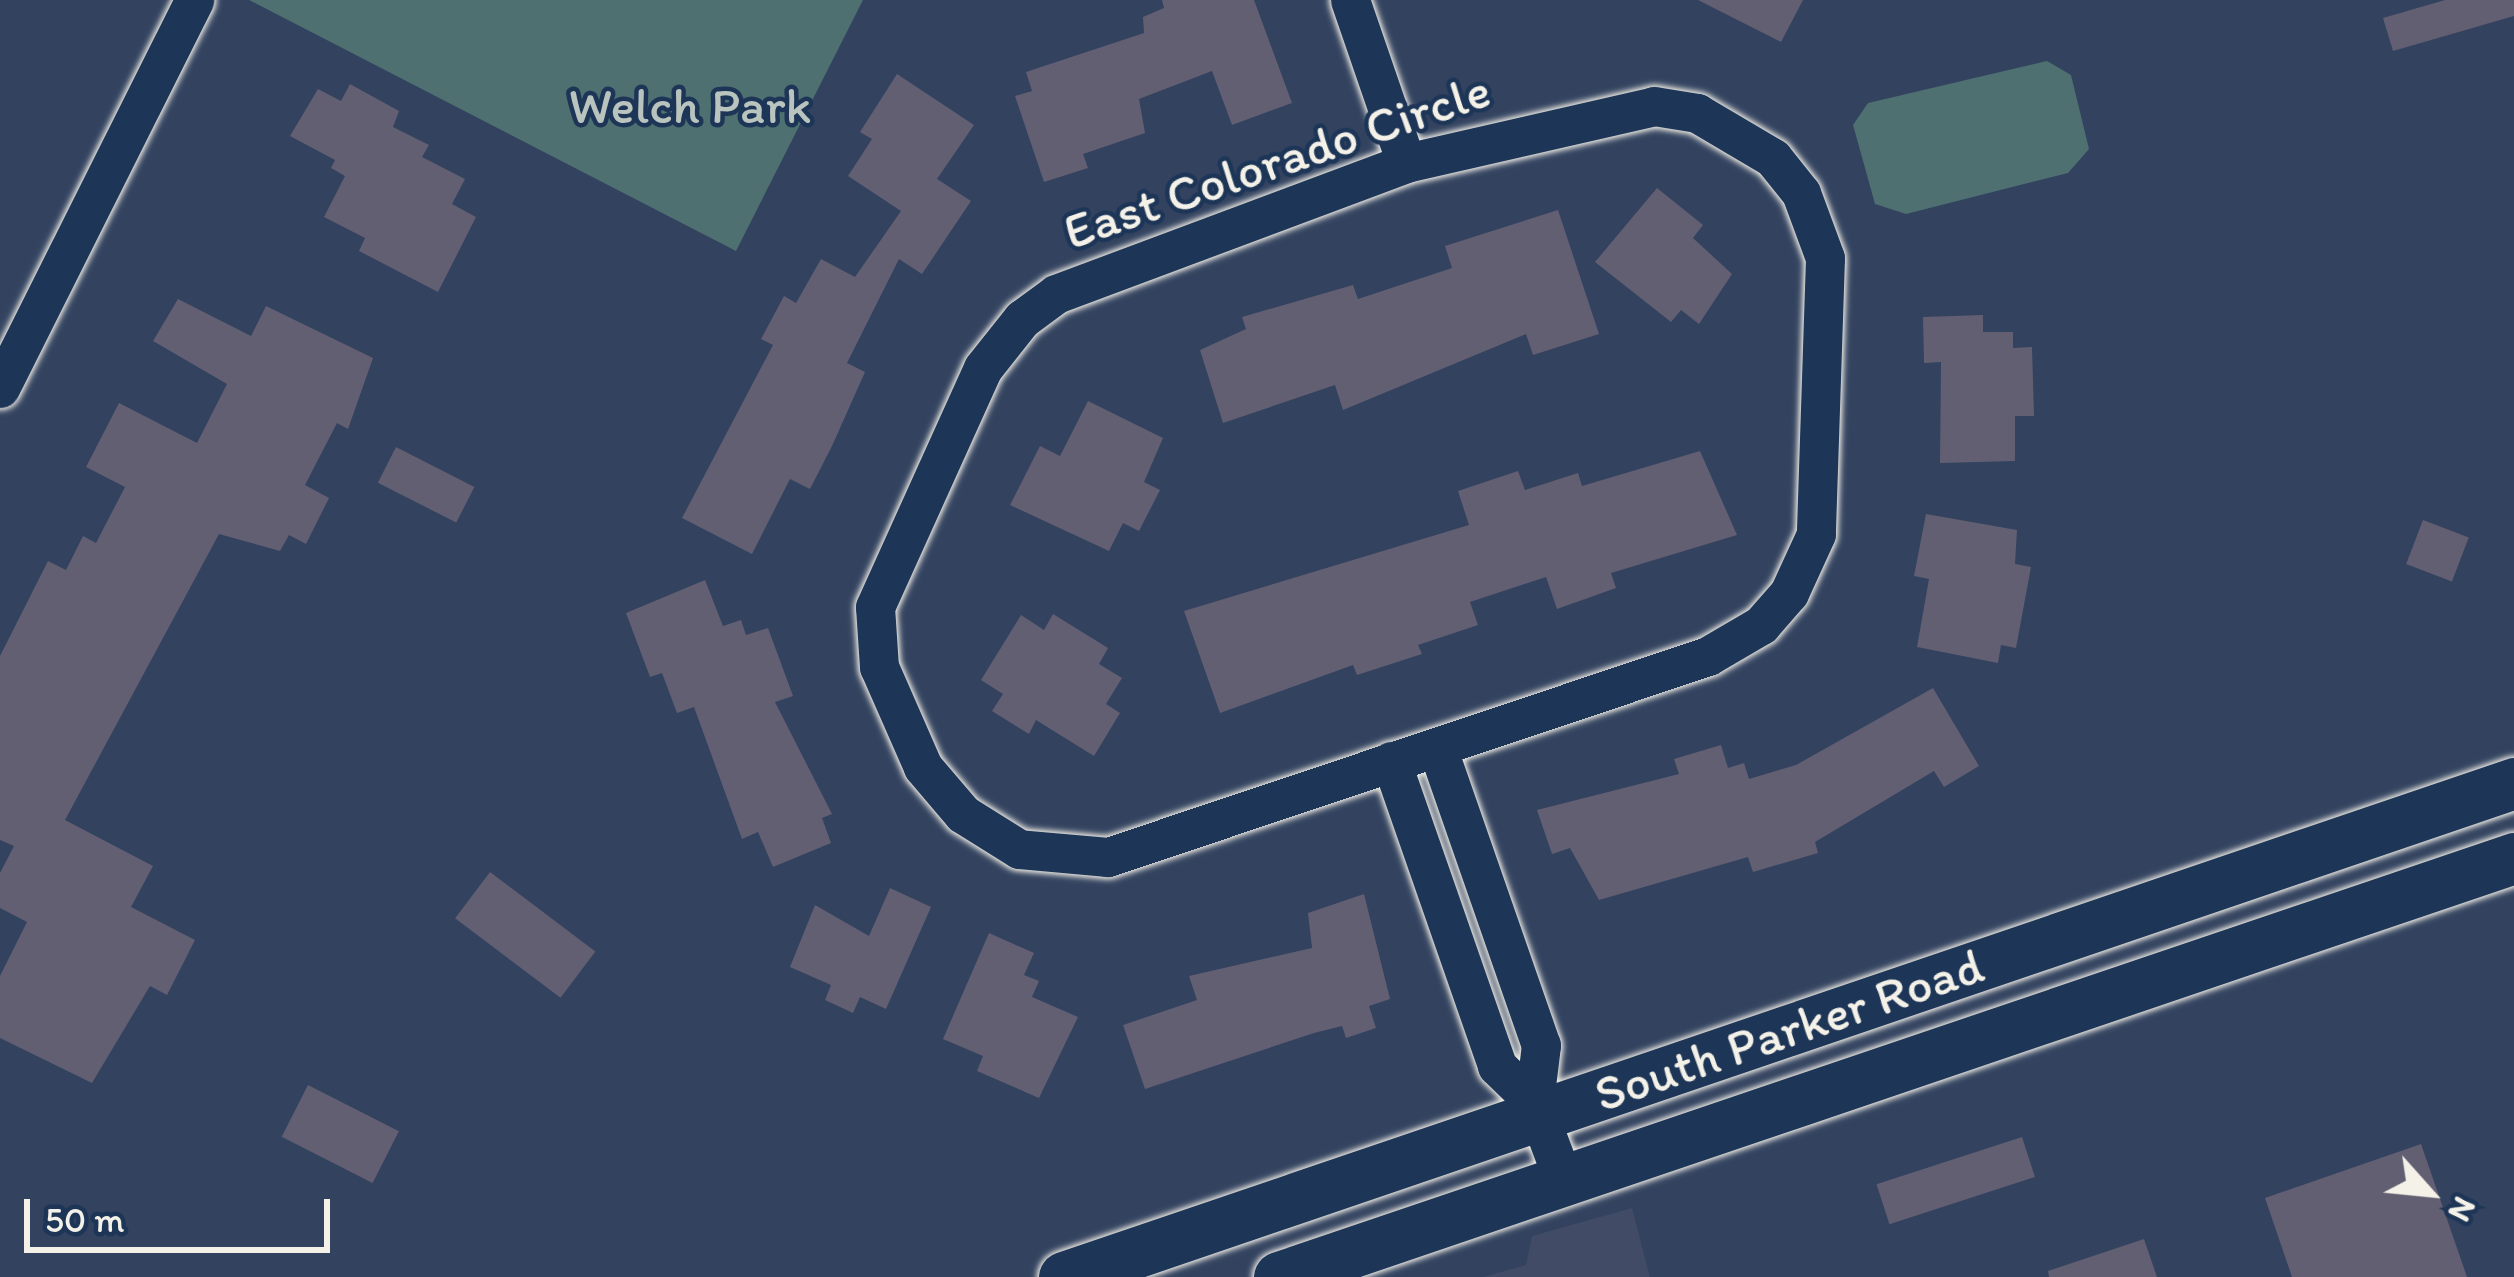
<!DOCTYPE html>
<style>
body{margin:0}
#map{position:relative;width:2514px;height:1277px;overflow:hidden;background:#32425f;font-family:Itim,sans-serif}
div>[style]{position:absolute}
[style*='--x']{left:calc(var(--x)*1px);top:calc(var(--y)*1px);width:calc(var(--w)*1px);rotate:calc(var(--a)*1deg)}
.built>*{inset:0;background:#414b65}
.green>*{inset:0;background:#4e7070}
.building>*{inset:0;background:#635f72;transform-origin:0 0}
.roads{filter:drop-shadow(0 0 3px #f4f1e8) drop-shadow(0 0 3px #f4f1e8)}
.minor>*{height:39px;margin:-19.5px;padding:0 19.5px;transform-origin:19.5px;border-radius:19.5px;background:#1d3557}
.major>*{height:51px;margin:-25.5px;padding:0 25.5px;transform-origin:25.5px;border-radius:25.5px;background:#1d3557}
span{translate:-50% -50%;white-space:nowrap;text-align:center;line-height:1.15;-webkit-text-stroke:9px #1d3557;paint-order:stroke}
.park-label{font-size:51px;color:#bac4be}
.street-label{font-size:51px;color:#f4f1e8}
.north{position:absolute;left:2370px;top:1133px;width:120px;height:120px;-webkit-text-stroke:9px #1d3557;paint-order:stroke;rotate:117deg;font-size:33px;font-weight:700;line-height:48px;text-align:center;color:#f4f1e8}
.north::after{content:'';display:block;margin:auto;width:42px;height:54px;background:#f4f1e8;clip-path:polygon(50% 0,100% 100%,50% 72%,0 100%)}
.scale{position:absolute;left:24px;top:1199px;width:306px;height:54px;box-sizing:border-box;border:6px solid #f4f1e8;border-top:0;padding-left:15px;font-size:36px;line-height:42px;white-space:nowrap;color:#f4f1e8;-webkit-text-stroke:9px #1d3557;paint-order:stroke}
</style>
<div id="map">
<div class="built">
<div style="clip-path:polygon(1632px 1208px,1650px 1277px,1483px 1277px,1526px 1265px,1532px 1236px)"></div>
</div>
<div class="green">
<div style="clip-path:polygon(249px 0,863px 0,736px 251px)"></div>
<div style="clip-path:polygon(2047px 61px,2071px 75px,2089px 149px,2068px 173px,1906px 214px,1875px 204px,1853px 125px,1868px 103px)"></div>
</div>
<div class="building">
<div style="clip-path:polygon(1162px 0,1254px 0,1292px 103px,1232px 125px,1212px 71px,1139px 99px,1145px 133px,1083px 154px,1088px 168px,1044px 182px,1015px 96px,1032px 91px,1026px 72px,1144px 33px,1143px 17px,1164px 8px)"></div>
<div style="clip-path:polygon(1698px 0,1803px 0,1781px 42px)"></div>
<div style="clip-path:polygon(2445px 0,2514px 0,2514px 16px,2393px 51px,2383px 18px)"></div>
<div style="clip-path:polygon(897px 74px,974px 125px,937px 179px,971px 201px,922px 274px,899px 259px,847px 363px,865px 372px,832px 446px,810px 489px,790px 479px,752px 554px,682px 518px,773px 345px,761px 339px,784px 296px,796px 303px,821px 259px,855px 277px,901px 211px,848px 176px,872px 139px,860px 132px)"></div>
<div style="clip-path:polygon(350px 84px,399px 111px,393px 127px,429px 145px,422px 157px,465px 179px,452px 204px,476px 217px,438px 292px,359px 251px,365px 238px,324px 217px,345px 176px,331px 168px,335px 160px,290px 136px,318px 89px,341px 101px)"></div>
<div style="clip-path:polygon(1657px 188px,1703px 225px,1693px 238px,1732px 274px,1699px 324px,1681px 310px,1671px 322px,1595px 262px)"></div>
<div style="clip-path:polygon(1558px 210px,1599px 334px,1533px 355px,1526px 334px,1343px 410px,1335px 385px,1223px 423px,1200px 350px,1246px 329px,1242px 317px,1353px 285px,1358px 299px,1452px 268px,1445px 246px)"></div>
<div style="clip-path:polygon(178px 299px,251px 336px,266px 306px,373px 358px,348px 429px,337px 423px,305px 485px,329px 498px,306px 544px,289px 535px,280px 551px,219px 534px,65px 820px,153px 866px,131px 907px,195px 940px,167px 995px,150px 986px,92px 1083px,0 1038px,0 976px,27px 922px,0 908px,0 873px,14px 846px,0 840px,0 656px,48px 561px,66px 570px,83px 536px,96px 543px,125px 487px,86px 467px,119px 403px,197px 443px,227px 384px,153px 341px)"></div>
<div style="clip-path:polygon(1983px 315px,1983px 332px,2013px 332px,2013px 348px,2032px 347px,2034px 416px,2015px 416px,2015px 461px,1940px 463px,1941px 362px,1924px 363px,1923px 317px)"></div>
<div style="clip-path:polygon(1088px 401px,1163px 438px,1144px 482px,1160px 490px,1139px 531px,1123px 523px,1109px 551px,1010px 505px,1040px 446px,1060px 456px)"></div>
<div style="left:396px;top:447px;width:88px;height:40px;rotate:27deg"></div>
<div style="clip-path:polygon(1700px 451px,1737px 535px,1611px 573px,1616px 588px,1557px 609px,1546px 577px,1470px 602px,1478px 625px,1418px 645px,1422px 654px,1357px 675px,1353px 665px,1220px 713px,1184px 611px,1469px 525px,1458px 491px,1518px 471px,1525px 490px,1578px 473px,1582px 486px)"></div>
<div style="clip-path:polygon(1926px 514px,2017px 530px,2015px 564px,2031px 567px,2016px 648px,2001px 645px,1998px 663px,1917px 647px,1929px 579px,1914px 576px)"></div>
<div style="left:2423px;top:520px;width:49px;height:47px;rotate:21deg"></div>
<div style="clip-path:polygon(705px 580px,723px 626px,741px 620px,746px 635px,768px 628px,793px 696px,775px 702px,832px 814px,822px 818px,831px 843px,773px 867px,758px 832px,742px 839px,694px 707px,677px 713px,662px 673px,650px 677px,626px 613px)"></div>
<div style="clip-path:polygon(1053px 614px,1108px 648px,1099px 664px,1122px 678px,1106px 704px,1120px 713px,1094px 756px,1036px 720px,1029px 734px,992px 711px,1003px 694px,981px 680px,1021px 615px,1044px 630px)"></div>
<div style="clip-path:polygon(1933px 688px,1979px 766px,1944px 787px,1934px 771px,1815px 842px,1818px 853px,1753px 872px,1748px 857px,1599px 900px,1570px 848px,1552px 854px,1537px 810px,1679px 774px,1674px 759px,1721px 745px,1728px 768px,1744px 763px,1749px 779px,1796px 765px)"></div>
<div style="left:490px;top:872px;width:132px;height:58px;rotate:37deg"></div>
<div style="clip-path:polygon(890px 888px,931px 907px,886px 1009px,860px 997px,853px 1013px,825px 1000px,831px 985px,790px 967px,815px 905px,869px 936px)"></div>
<div style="clip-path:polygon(1364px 894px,1390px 999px,1369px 1006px,1376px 1028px,1346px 1038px,1342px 1026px,1314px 1033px,1145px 1089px,1123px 1025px,1197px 1000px,1189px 976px,1312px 948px,1308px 913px)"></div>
<div style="clip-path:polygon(989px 933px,1034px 953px,1024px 975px,1039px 981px,1032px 997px,1078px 1017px,1039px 1098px,977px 1071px,983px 1056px,943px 1039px)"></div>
<div style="left:308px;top:1085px;width:102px;height:58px;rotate:27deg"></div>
<div style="left:2022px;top:1137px;width:42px;height:153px;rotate:72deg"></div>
<div style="clip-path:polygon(2421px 1144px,2467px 1277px,2292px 1277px,2265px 1198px)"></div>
<div style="clip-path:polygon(2144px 1239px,2157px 1277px,2049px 1277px,2048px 1271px)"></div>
</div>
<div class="roads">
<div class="minor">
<div style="--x:1350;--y:0;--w:172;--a:71"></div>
<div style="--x:1654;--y:106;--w:44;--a:9.2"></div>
<div style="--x:1697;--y:113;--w:88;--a:30.6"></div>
<div style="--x:1773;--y:158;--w:45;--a:51.3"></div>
<div style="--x:1801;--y:193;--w:69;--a:69.7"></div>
<div style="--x:1825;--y:258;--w:276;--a:91.9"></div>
<div style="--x:1816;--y:534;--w:65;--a:114.6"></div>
<div style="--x:1789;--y:593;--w:43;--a:131.2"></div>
<div style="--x:1761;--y:625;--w:61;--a:149.7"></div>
<div style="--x:1708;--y:656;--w:633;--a:161.48"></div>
<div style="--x:1108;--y:857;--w:89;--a:-174.9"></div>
<div style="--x:1019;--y:849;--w:66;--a:-148"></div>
<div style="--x:963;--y:814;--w:62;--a:-130.4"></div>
<div style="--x:923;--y:767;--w:109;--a:-113.7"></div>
<div style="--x:879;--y:667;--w:60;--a:-93.8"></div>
<div style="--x:875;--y:607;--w:262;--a:-65.7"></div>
<div style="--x:983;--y:368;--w:63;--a:-51.5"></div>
<div style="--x:1022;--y:319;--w:42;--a:-36.3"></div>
<div style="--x:1056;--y:294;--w:374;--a:-20.5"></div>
<div style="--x:1406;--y:163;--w:254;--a:-12.9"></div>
<div style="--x:0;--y:388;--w:434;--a:-63.4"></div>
<div style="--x:1437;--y:747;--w:316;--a:70.8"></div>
<div style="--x:1541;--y:1045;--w:57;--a:97"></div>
<div style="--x:1534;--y:1102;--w:85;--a:69.4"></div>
<div style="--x:1391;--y:761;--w:323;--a:70.8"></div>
<div style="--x:1497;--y:1066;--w:52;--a:44.2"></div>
</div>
<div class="major">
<div style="--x:1064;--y:1277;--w:1532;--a:-18.81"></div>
<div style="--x:1279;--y:1277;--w:1304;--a:-18.74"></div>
</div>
</div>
<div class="park-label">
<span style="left:690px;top:106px">Welch Park</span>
</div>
<div class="street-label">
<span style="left:1277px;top:161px;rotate:-19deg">East Colorado Circle</span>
<span style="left:1789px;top:1030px;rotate:-19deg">South Parker Road</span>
</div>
<div class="north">N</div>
<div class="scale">50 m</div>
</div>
